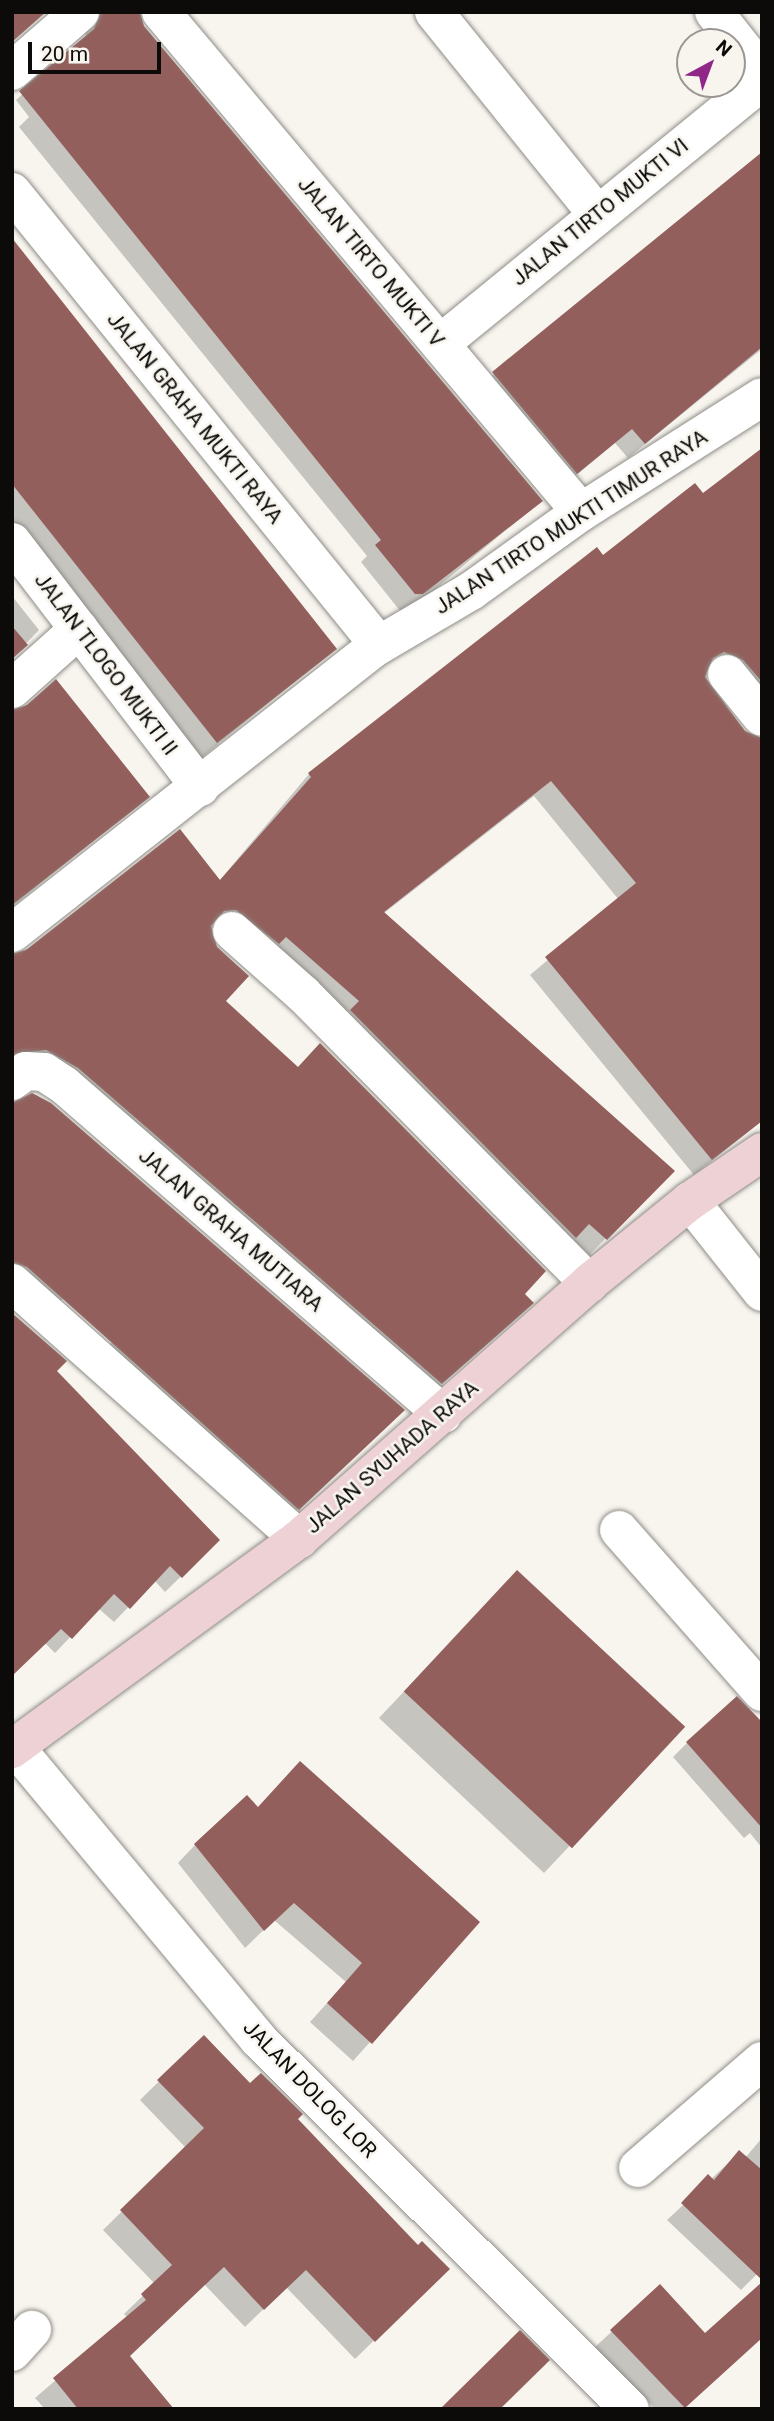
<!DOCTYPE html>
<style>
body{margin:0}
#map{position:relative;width:774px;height:2421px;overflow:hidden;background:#f8f5ef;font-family:Roboto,sans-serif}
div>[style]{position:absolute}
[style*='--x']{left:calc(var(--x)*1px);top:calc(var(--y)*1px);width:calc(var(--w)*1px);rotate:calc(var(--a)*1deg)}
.shadow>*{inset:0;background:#0003}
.building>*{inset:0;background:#935f5c;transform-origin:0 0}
.roads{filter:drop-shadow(0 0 2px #8e8c86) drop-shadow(0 0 2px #8e8c86)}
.street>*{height:38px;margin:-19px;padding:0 19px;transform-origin:19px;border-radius:19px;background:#fff}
.secondary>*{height:38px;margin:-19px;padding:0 19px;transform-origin:19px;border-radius:19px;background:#edd1d5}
span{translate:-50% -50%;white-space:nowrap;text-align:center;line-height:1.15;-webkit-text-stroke:5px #f8f5ef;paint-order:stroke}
.street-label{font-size:21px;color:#0c0b09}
.frame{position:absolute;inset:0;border:14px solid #0c0b09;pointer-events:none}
.north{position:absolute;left:676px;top:28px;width:70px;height:70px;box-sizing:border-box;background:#f8f5ef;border:2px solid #9a9793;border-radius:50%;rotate:41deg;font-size:19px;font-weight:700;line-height:28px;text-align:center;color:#0c0b09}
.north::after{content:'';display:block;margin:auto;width:24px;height:32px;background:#912689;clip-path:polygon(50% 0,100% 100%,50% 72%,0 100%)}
.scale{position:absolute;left:28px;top:42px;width:133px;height:32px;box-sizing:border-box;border:4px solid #0c0b09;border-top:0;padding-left:9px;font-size:21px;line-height:24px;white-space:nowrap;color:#0c0b09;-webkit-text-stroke:5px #f8f5ef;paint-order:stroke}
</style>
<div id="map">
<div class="shadow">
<div style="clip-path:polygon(79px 12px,138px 12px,143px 27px,541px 501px,427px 596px,401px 612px,361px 562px,367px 556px,19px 127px,29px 117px,16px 100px,86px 36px)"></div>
<div style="clip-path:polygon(762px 154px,762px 349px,628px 458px,615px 443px,561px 488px,477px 388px)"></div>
<div style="clip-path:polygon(12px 240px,335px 649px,201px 758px,12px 519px)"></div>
<div style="clip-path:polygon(762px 450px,762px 719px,718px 670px,706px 669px,708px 689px,753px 739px,762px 738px,762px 1121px,694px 1175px,530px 975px,619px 900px,534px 796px,383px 914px,673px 1171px,589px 1255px,220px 926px,212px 928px,210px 939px,247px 976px,224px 1001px,522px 1294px,514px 1319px,424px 1399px,12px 1066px,12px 954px,219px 881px,309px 774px,603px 557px,703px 496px)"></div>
<div style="clip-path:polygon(12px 596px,39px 630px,12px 658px)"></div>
<div style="clip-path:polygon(55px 682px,147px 797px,12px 907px,12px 710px,17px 712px)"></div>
<div style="clip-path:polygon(37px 1095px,386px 1426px,281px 1525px,95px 1359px,141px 1313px,96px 1268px,46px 1315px,12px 1288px,12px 1104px)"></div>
<div style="clip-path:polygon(12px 1442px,218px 1540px,165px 1592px,154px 1580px,114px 1622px,98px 1608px,55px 1653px,45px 1643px)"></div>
<div style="clip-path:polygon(492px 1598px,681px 1728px,544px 1873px,379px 1718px)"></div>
<div style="clip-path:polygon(762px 1727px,762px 1848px,750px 1833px,744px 1838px,673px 1757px,687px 1743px)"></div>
<div style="clip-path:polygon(257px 1809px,478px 1922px,353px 2061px,310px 2022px,346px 1982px,274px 1920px,245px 1948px,178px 1863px,195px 1845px)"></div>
<div style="clip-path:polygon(204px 2037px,250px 2086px,295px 2119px,418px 2247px,447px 2269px,355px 2359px,286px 2287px,245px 2327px,204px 2284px,128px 2356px,172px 2409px,45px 2409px,35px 2398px,128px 2318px,124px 2314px,155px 2284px,103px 2230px,186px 2148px,140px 2100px)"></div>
<div style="clip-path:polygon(762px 2138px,762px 2269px,741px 2290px,667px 2220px,739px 2153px,745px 2158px)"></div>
<div style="clip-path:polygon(660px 2287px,705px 2336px,762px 2337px,683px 2409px,655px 2409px,595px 2347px)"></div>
</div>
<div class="building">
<div style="clip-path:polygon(12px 12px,46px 12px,12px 42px)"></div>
<div style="clip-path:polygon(101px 12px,140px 12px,144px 26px,543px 501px,423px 594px,415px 594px,375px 545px,381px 540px,19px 91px,94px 29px)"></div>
<div style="clip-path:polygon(762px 152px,762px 347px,645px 444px,632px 429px,577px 474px,492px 372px)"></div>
<div style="clip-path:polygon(12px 238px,337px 649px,217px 743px,12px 484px)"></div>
<div style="clip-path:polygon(762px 448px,762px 682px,743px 660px,724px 652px,713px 658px,705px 677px,745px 731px,762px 738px,762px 1121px,712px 1160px,545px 957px,636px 883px,551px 781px,384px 912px,675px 1171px,607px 1240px,589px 1224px,576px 1238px,350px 1010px,359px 1001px,286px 937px,279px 944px,236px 910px,224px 911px,211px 926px,217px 947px,249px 976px,226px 1001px,298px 1067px,320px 1043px,546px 1271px,525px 1294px,534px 1303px,442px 1384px,78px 1068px,46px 1050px,12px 1054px,12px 954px,26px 950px,180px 829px,220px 880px,311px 777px,308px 773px,597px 547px,603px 555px,695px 483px,703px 493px)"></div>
<div style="clip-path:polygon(12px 626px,28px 645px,12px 659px)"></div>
<div style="clip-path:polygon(56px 679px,150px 797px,12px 905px,12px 710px,27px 705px)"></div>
<div style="clip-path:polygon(32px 1093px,51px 1103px,405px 1410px,299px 1510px,27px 1267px,12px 1262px,12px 1103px)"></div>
<div style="clip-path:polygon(12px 1313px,67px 1361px,57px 1371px,220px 1540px,182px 1578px,170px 1566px,130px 1609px,114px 1594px,72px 1639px,61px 1629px,12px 1676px)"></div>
<div style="left:517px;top:1570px;width:230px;height:166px;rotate:43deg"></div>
<div style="clip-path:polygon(737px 1696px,762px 1722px,762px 1828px,686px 1742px)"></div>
<div style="clip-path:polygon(300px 1761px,480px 1922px,372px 2044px,327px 2003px,362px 1963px,294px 1903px,264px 1931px,194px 1844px,247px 1795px,258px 1807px)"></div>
<div style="clip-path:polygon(204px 2035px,250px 2083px,261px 2073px,303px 2114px,298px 2119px,418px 2245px,422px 2241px,450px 2269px,375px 2342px,306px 2270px,264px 2310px,224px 2267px,130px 2356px,174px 2409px,78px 2409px,53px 2378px,146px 2300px,141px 2294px,172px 2265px,120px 2210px,204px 2128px,157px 2080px)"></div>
<div style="clip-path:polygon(739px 2150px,762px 2170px,762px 2280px,681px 2203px,708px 2174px,714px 2180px)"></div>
<div style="clip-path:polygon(762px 2282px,762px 2338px,685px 2408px,610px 2330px,660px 2284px,705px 2333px)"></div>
<div style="clip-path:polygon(520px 2330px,550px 2360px,500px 2409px,440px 2409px)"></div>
</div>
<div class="roads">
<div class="street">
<div style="--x:161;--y:12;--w:653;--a:49.97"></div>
<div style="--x:434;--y:12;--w:258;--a:51.1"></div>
<div style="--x:714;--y:12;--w:78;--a:51.8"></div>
<div style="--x:12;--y:71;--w:90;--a:-40.9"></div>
<div style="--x:12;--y:192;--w:583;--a:50.99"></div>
<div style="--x:440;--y:344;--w:416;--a:-39.2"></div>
<div style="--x:12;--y:542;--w:309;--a:52.5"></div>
<div style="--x:727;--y:674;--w:55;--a:50.9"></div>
<div style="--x:12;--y:689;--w:90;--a:-41.8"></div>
<div style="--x:232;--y:931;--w:95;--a:41.6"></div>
<div style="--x:303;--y:994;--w:407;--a:45.3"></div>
<div style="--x:12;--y:933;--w:461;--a:-38.2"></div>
<div style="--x:374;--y:648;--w:113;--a:-30.4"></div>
<div style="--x:471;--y:591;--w:135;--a:-35.7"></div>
<div style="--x:581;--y:512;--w:214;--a:-32.4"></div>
<div style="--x:12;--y:1081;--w:17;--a:-36"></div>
<div style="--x:26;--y:1071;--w:18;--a:3"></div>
<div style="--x:44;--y:1072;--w:24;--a:33"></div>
<div style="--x:64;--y:1085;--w:502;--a:40.96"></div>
<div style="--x:690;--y:1201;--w:116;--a:51.6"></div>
<div style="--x:12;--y:1283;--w:385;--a:41.7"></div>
<div style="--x:619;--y:1530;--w:216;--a:48.6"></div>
<div style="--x:15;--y:1747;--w:381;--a:50.2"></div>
<div style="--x:259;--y:2040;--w:523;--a:44.85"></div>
<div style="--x:638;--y:2168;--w:164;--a:-40.8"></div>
<div style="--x:12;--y:2352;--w:30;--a:-48"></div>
</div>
<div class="secondary">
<div style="--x:12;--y:1749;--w:356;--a:-36.2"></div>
<div style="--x:299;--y:1539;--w:387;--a:-41.4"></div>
<div style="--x:589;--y:1283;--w:130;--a:-39.1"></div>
<div style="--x:690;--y:1201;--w:87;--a:-34.2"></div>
</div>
</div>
<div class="street-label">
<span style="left:600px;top:212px;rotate:-39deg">JALAN TIRTO MUKTI VI</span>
<span style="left:371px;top:262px;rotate:50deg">JALAN TIRTO MUKTI V</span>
<span style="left:195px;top:418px;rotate:51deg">JALAN GRAHA MUKTI RAYA</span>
<span style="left:571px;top:522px;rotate:-33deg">JALAN TIRTO MUKTI TIMUR RAYA</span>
<span style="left:106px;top:664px;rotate:53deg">JALAN TLOGO MUKTI II</span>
<span style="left:231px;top:1230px;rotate:41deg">JALAN GRAHA MUTIARA</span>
<span style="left:392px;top:1457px;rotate:-41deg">JALAN SYUHADA RAYA</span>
<span style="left:310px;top:2089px;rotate:46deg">JALAN DOLOG LOR</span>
</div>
<div class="frame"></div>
<div class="north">N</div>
<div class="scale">20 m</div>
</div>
